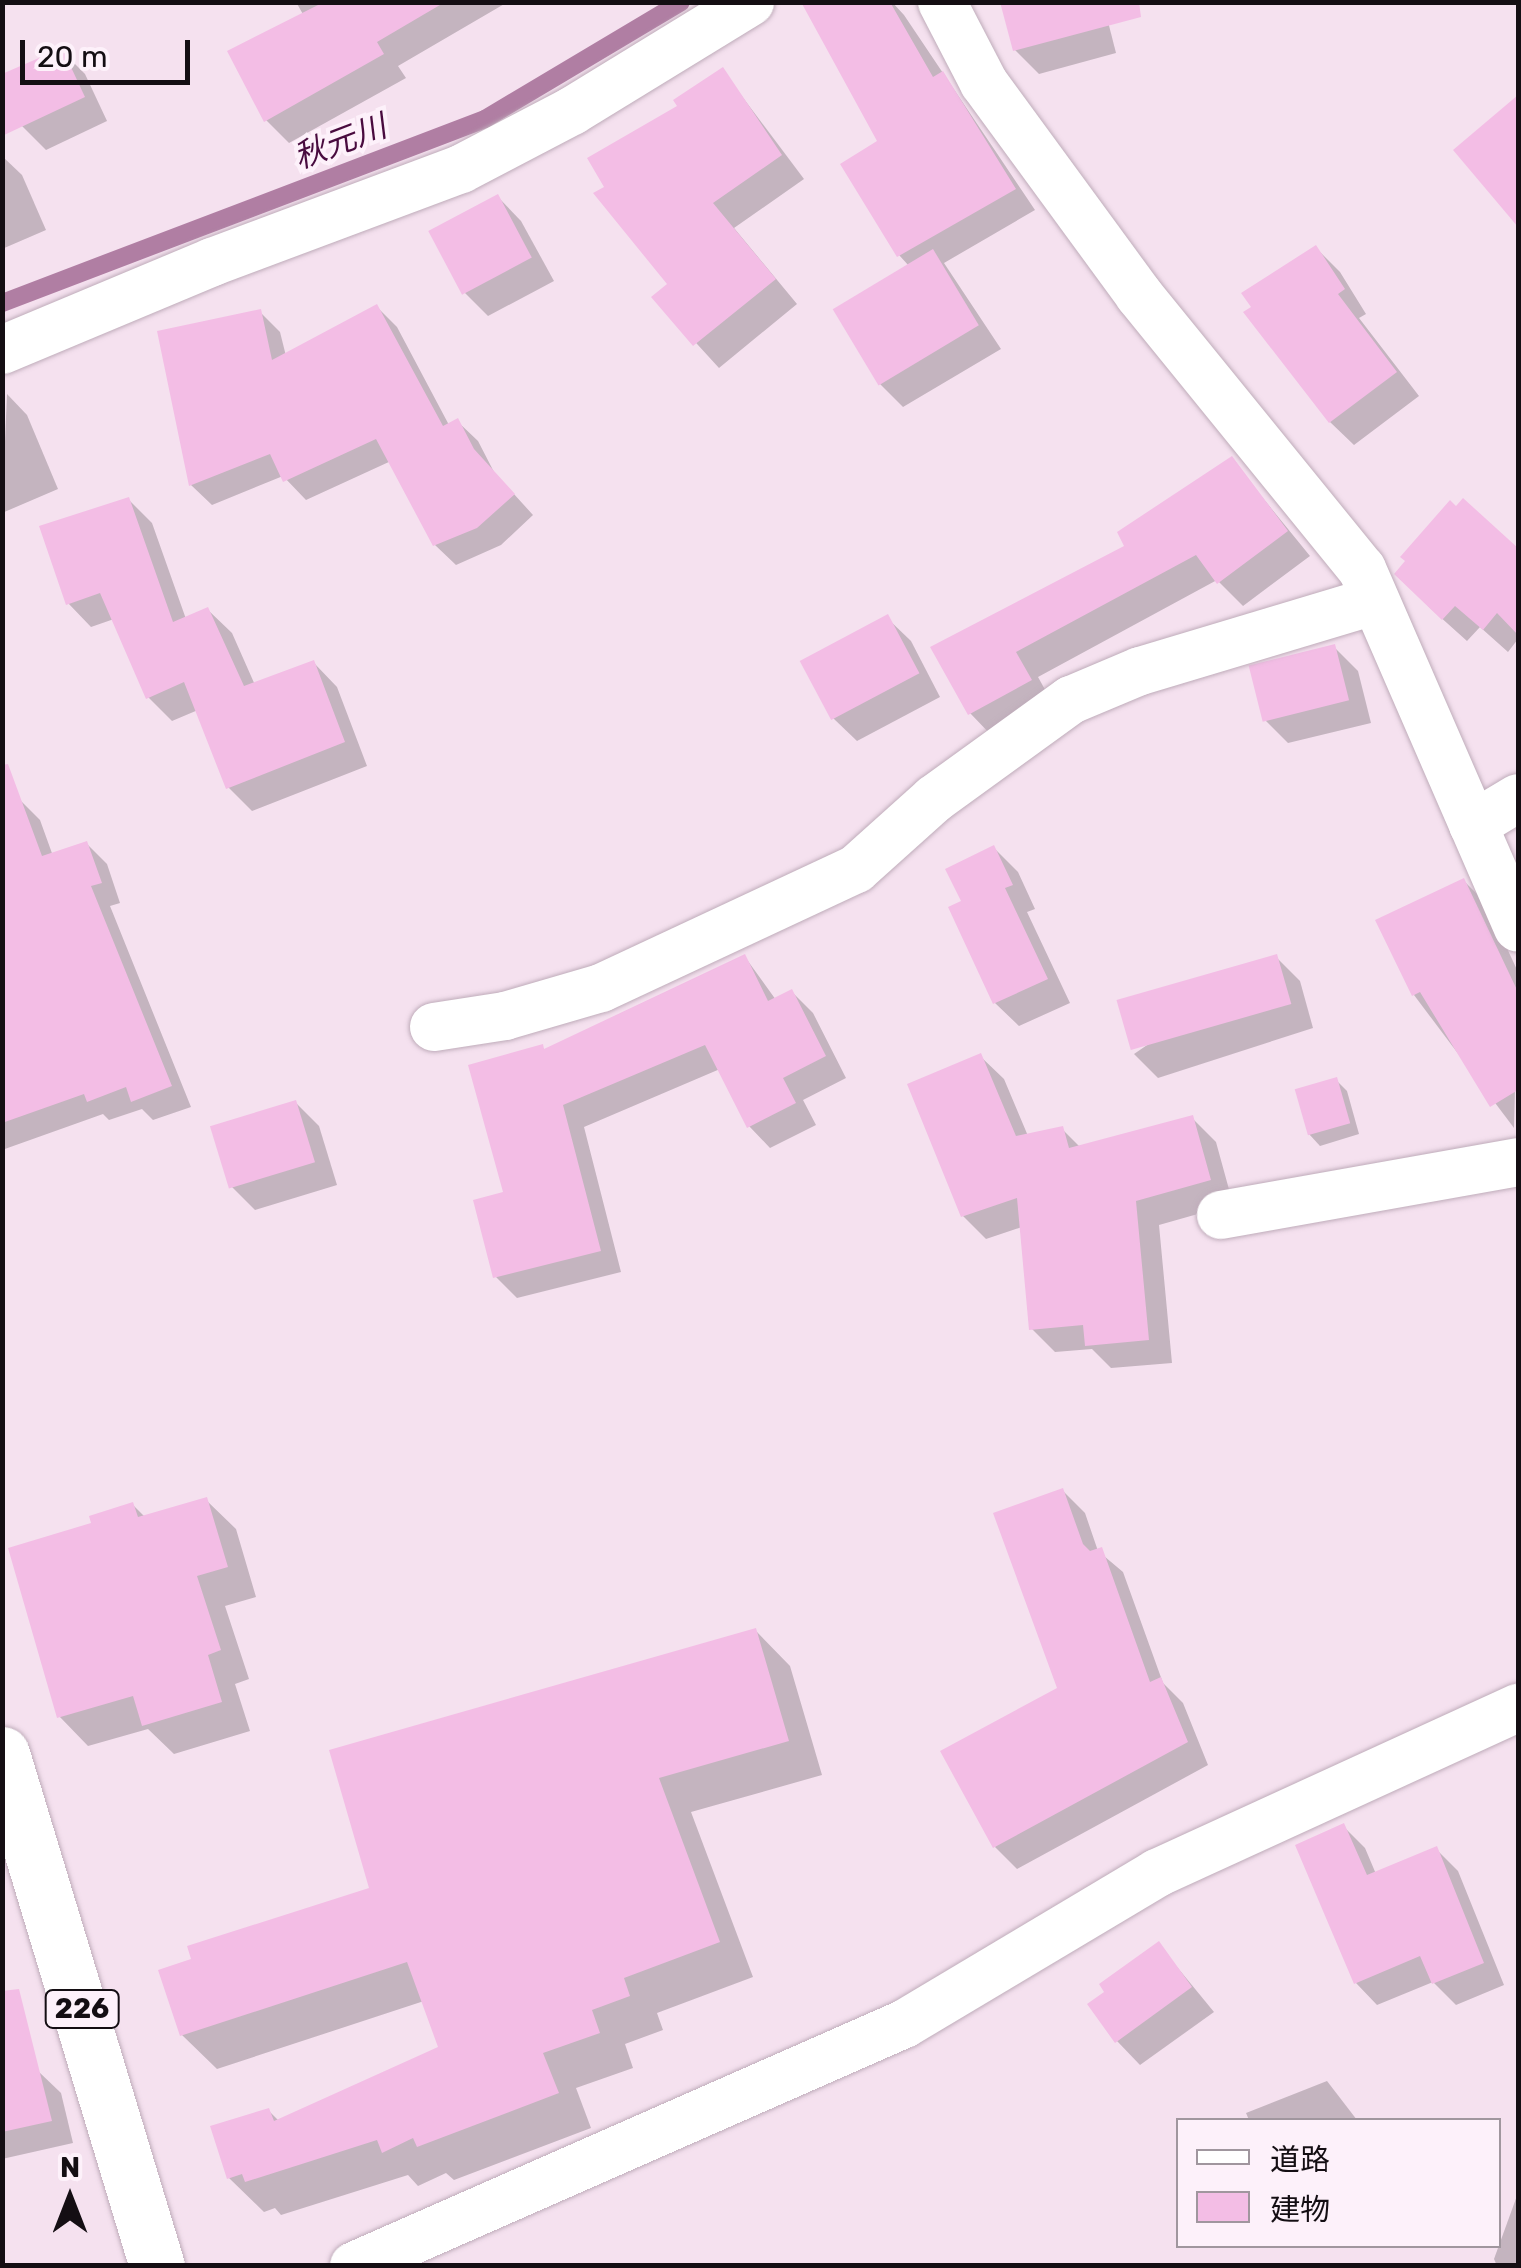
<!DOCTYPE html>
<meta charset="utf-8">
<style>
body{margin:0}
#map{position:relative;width:1521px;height:2268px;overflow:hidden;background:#f5e1ef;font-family:Rubik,"Noto Sans JP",sans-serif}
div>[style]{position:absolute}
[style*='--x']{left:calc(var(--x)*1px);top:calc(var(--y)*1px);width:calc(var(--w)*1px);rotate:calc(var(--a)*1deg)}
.shadow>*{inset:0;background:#0003}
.stream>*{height:18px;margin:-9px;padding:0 9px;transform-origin:9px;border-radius:9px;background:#b07ea3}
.building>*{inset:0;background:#f3bde5;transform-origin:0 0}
.roads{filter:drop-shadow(0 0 2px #bfacba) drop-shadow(0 0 2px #bfacba)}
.minor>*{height:48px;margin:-24px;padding:0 24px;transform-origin:24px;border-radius:24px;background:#fff}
.trunk>*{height:55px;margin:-27.5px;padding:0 27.5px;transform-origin:27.5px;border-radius:27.5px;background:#fff}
span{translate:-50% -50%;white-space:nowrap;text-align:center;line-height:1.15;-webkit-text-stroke:8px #fdf1fa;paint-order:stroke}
.shield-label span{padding:2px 8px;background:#fdf1fa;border:2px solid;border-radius:8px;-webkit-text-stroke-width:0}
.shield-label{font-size:28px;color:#140e13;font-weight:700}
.water-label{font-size:32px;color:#490b3f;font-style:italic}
.frame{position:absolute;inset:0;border:5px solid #140e13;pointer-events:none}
.legend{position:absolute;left:1176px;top:2118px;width:325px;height:130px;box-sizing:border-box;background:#fdf1fa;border:2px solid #a0969e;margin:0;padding:12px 18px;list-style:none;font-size:30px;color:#140e13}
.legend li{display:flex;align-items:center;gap:20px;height:50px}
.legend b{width:50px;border:2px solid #a0969e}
.north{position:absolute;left:20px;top:2148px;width:100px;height:100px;-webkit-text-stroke:8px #fdf1fa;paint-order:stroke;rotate:0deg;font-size:28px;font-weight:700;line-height:40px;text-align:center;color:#140e13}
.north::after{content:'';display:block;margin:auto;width:35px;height:45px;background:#140e13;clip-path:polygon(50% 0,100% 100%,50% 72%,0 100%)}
.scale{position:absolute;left:20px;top:40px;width:170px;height:45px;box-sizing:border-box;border:5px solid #140e13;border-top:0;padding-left:12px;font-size:30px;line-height:35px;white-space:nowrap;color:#140e13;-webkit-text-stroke:8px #fdf1fa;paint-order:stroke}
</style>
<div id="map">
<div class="shadow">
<div style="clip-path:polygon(296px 2px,506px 2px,506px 3px,398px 66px,406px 78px,289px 143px,266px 120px,304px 16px)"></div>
<div style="clip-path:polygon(835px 2px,892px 2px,904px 15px,1035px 210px,944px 263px,1001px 349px,903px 407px,879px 383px,909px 266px,899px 255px,881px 141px)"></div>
<div style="clip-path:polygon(1103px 2px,1116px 53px,1039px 74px,1015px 50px)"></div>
<div style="clip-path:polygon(62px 51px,85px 74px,107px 121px,46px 150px,22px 126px)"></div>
<div style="clip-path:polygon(723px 71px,804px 179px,734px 228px,797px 304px,719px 368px,655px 298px,670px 285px,607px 188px)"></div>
<div style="clip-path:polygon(1518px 116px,1518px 220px,1503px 205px,1511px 122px)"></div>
<div style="clip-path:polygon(2px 156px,22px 175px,46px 230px,2px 249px)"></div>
<div style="clip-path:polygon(498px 197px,521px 221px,554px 281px,488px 316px,464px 292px)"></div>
<div style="clip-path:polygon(1316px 248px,1340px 272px,1366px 314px,1359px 318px,1419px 396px,1354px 445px,1330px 422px)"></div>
<div style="clip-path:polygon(377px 307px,397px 327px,449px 425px,457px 421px,478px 441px,494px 472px,533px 515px,501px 545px,456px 565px,435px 545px,391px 461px,306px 500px,283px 476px,212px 505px,191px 485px,260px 312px,280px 332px,286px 356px)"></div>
<div style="clip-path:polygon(7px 394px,27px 415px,58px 489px,2px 513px)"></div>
<div style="clip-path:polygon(1231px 459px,1310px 556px,1243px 606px,1217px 580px,1038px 677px,1053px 704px,993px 737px,970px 713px,933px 648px,1128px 547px)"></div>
<div style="clip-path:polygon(129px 500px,152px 523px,186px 619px,208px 610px,232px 633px,255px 685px,314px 663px,337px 687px,367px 766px,252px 811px,228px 787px,198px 710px,172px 721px,148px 697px,114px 619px,91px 627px,68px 603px)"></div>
<div style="clip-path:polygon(1464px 501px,1518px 551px,1518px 639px,1508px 652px,1480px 627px,1467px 641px,1428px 606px)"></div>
<div style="clip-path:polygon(887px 618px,911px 641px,940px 697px,857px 741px,833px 718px,804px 662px)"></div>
<div style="clip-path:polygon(1334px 647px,1358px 671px,1371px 723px,1288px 743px,1264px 719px)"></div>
<div style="clip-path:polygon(20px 800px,40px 820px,53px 856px,87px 844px,107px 864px,120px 903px,110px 906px,191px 1107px,153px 1120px,142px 1109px,109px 1120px,103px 1114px,2px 1150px)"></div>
<div style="clip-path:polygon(994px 848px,1018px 872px,1035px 909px,1027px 912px,1070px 1003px,1019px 1026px,995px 1003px,964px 902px)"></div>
<div style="clip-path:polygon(1464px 881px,1486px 903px,1518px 972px,1514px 1128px,1414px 995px)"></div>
<div style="clip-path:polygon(745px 957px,776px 1000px,792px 992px,813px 1013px,846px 1078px,803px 1100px,816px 1125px,770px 1148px,749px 1126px,720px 1069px,584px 1127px,621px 1272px,517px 1298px,496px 1277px,506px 1194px,542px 1047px,546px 1051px)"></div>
<div style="clip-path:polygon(1276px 957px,1300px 981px,1313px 1028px,1158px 1078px,1134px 1054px)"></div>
<div style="clip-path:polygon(980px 1056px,1004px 1079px,1028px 1136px,1062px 1129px,1080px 1147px,1192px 1118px,1216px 1142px,1233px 1204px,1159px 1225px,1172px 1363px,1111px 1368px,1092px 1349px,1055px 1352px,1032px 1329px,1022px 1227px,986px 1239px,963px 1216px)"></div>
<div style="clip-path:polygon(1336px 1080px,1347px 1091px,1359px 1134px,1320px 1146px,1309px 1134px)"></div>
<div style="clip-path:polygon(296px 1103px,319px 1126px,337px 1185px,255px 1210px,231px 1186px)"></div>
<div style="clip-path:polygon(1062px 1490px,1085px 1513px,1098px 1551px,1123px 1572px,1163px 1683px,1183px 1703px,1208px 1765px,1017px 1869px,995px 1847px,1060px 1689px)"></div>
<div style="clip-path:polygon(206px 1500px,236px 1529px,256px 1597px,225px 1606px,249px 1679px,235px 1684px,250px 1731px,174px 1754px,148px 1729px,88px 1746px,59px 1716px,95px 1525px,133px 1505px,145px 1517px)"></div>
<div style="clip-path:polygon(756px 1631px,790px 1666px,822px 1775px,691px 1812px,753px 1977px,657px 2013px,663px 2030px,625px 2044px,633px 2068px,576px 2088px,591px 2128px,454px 2180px,446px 2173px,418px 2186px,408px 2175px,281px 2215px,275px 2208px,264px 2212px,229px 2178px,268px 2110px,280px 2122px,442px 2048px,424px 2001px,217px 2069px,182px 2035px,372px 1890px)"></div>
<div style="clip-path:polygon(1343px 1826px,1365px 1848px,1376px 1874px,1436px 1849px,1458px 1871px,1504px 1985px,1456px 2005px,1433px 1982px,1377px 2005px,1356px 1983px)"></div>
<div style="clip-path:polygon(1159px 1945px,1214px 2012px,1140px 2065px,1117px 2041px)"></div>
<div style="clip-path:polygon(38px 2071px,61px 2093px,73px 2143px,2px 2159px,2px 2079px)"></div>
<div style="clip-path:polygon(1327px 2081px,1357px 2120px,1249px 2120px,1246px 2113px)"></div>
<div style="clip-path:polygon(1518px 2193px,1518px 2266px,1497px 2266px,1494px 2259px)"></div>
</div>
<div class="stream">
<div style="--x:2;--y:303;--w:517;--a:-20.85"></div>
<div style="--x:485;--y:119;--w:228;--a:-30.8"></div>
</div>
<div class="building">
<div style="clip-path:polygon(324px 2px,445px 2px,377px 42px,384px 54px,264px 122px,227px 51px)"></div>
<div style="clip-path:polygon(801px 2px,890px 2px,933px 77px,943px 71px,1016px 189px,897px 257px,840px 164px,877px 141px)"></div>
<div style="clip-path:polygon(1000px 2px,1139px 2px,1141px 17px,1013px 51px)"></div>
<div style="clip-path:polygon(62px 48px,85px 97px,2px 136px,2px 74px)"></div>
<div style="clip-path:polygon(723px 67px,782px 155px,713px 203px,776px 279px,693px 346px,651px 297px,667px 284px,593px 193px,604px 187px,587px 158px,677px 106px,673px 100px)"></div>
<div style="clip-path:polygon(1518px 95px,1518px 227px,1453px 150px)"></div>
<div style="left:498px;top:194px;width:72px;height:79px;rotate:62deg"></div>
<div style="clip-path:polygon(1316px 245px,1345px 289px,1338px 294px,1397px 372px,1329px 423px,1243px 312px,1251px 307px,1241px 293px)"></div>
<div style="left:933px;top:249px;width:89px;height:117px;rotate:59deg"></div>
<div style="clip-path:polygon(377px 304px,443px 426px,458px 418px,474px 449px,515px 494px,477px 528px,433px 546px,376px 439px,283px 482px,270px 454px,189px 486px,157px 331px,261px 309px,272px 360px)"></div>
<div style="clip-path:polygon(1232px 456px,1288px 531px,1217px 584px,1196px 555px,1016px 652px,1032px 680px,968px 715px,930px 647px,1124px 546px,1117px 532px)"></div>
<div style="clip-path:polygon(129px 497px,173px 622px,208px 607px,244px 686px,314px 660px,345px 742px,226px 789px,184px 682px,146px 699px,100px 593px,66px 605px,39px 526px)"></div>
<div style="clip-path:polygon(1463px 498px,1518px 548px,1518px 635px,1497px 613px,1483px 630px,1455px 606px,1442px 620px,1394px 574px,1405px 561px,1400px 557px,1450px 500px,1456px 506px)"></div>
<div style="left:888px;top:614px;width:67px;height:100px;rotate:62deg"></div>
<div style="left:1335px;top:644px;width:58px;height:89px;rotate:76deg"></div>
<div style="clip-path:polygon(8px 764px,42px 856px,87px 841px,102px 883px,91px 886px,172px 1086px,131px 1102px,126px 1087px,87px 1102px,84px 1094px,2px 1123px,2px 765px)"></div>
<div style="clip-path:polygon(994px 845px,1013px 885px,1005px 888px,1048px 979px,993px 1004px,948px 907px,961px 901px,945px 869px)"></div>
<div style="clip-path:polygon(1464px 878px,1518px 992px,1518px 1090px,1490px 1107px,1420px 992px,1412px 996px,1375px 920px)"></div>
<div style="clip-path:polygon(745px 954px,768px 1001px,792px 989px,826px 1056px,783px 1078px,796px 1103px,747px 1128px,705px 1045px,563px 1105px,601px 1251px,493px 1278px,473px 1200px,503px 1192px,468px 1065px,543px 1044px,544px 1049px)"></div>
<div style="left:1277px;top:954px;width:52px;height:167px;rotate:74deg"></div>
<div style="clip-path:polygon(981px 1053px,1016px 1136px,1063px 1126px,1069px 1148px,1193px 1115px,1211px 1180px,1136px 1201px,1149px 1340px,1085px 1346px,1083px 1325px,1029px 1330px,1017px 1198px,961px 1217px,907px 1084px)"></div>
<div style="left:1337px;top:1077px;width:48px;height:44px;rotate:74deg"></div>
<div style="left:296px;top:1100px;width:65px;height:90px;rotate:73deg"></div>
<div style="clip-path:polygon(1063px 1488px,1083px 1544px,1090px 1551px,1102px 1547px,1150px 1682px,1161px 1677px,1188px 1742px,993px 1848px,940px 1751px,1057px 1688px,993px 1513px)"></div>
<div style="clip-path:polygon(207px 1497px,228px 1567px,197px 1576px,221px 1650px,208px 1655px,222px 1702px,142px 1726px,133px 1696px,57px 1718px,8px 1548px,91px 1523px,89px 1516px,133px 1502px,138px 1517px)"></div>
<div style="clip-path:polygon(756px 1628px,789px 1741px,659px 1778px,720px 1942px,624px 1978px,630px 1996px,592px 2010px,600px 2033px,543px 2053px,559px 2093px,417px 2147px,413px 2138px,382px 2153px,377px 2140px,245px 2182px,242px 2174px,227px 2179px,210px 2126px,269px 2108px,274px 2121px,438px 2047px,407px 1962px,180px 2036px,158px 1970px,191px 1959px,187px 1946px,369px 1888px,329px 1750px)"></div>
<div style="clip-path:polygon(1344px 1823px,1367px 1875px,1437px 1846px,1484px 1963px,1432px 1984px,1420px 1956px,1354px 1984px,1295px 1845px)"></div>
<div style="clip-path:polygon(1159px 1941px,1192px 1987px,1115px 2043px,1087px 2004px,1104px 1992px,1099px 1984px)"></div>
<div style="clip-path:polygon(19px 1989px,52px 2121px,2px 2132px,2px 1991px)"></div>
</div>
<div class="roads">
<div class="minor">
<div style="--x:942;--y:2;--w:91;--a:62.6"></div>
<div style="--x:984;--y:83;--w:263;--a:53.8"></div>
<div style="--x:1139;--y:295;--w:353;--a:50.9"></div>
<div style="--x:1362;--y:569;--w:391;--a:66.5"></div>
<div style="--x:2;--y:350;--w:228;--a:-22.7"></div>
<div style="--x:212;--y:262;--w:266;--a:-20.5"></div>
<div style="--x:461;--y:169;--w:125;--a:-27.6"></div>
<div style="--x:572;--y:111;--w:209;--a:-31.5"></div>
<div style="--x:1473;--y:825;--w:52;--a:-31"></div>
<div style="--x:434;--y:1027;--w:72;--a:-8.8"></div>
<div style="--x:505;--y:1016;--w:100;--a:-16.3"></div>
<div style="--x:601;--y:988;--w:281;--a:-25"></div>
<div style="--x:856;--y:869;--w:105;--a:-41.9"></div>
<div style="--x:934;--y:799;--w:169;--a:-35.9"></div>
<div style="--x:1071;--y:700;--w:75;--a:-22.8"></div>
<div style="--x:1140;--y:671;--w:244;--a:-16.7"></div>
<div style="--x:1221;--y:1215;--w:302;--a:-10.1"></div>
<div style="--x:354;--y:2266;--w:601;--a:-23.75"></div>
<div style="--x:904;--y:2024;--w:295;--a:-30.8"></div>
<div style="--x:1157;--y:1873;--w:397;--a:-24.6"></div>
</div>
<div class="trunk">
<div style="--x:2;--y:1754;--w:535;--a:73.16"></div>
</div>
</div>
<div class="shield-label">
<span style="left:82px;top:2009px">226</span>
</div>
<div class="water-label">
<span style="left:340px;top:142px;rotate:-21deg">秋元川</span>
</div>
<div class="frame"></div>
<ul class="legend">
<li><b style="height:12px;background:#fff"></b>道路</li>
<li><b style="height:28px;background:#f3bde5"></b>建物</li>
</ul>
<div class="north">N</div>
<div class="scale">20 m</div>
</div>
